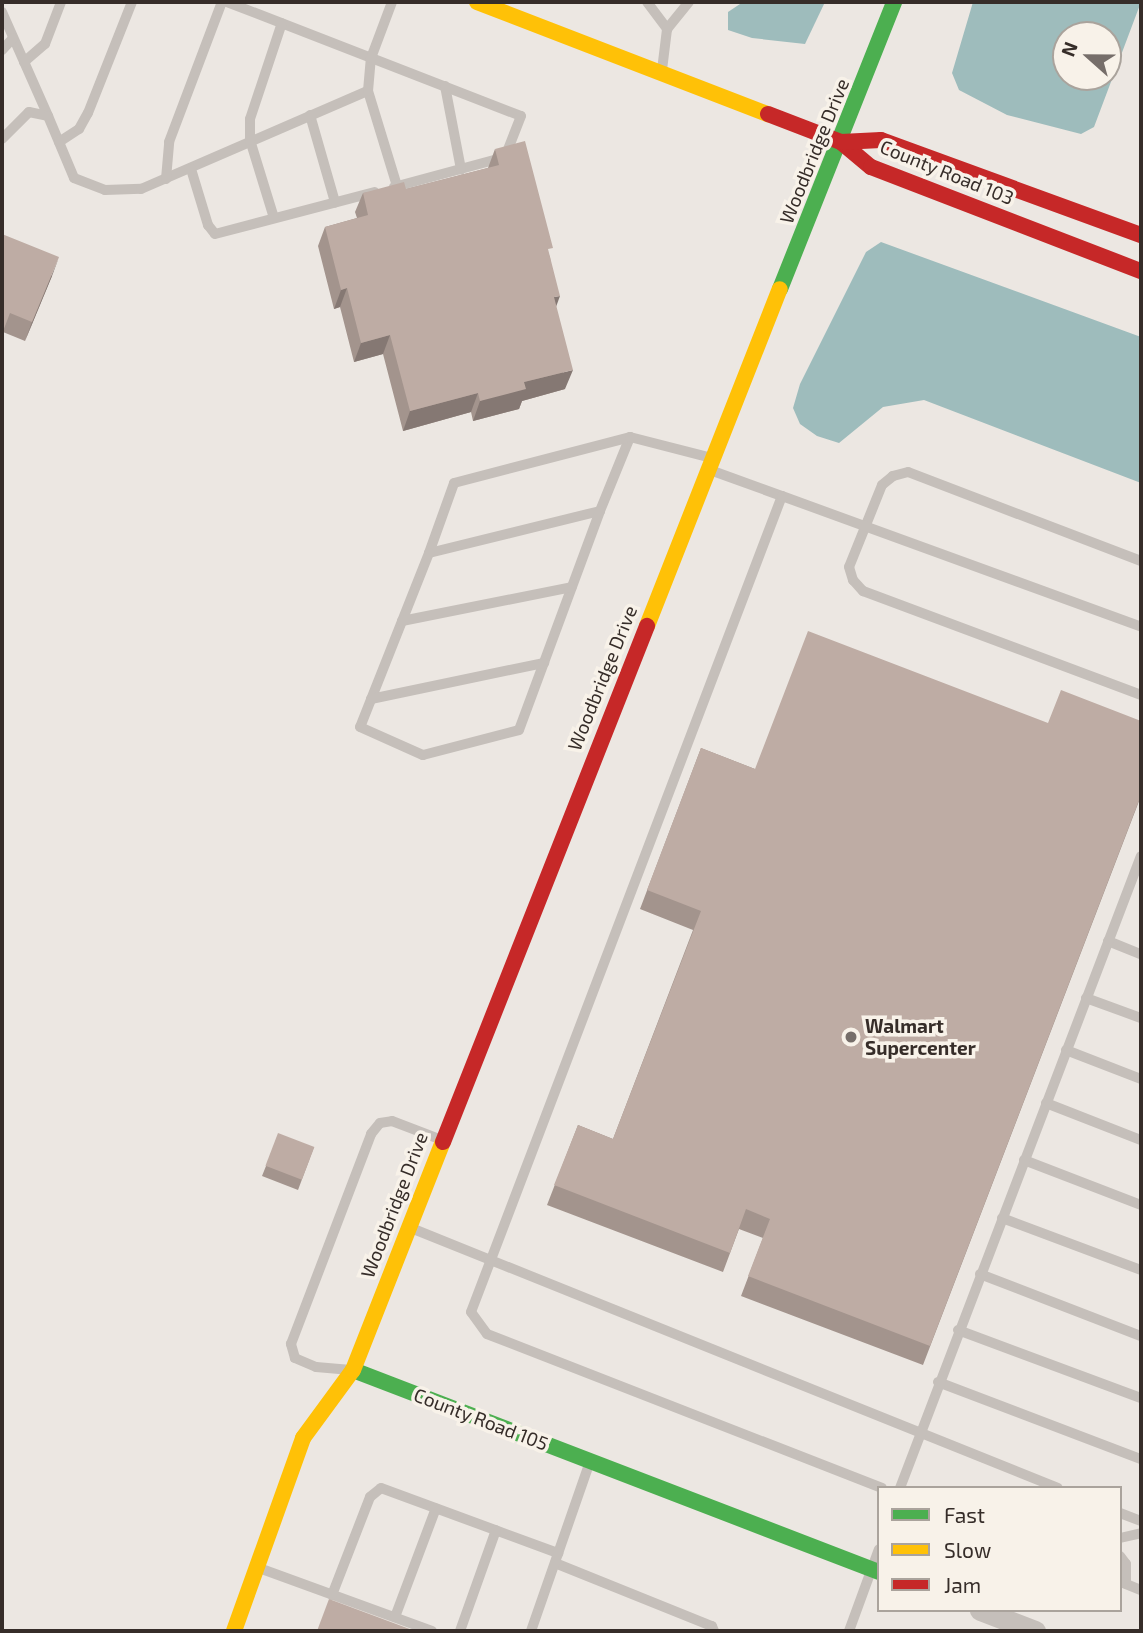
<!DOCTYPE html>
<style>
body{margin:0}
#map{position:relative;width:1143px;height:1633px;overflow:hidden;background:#ece7e2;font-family:"Exo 2",sans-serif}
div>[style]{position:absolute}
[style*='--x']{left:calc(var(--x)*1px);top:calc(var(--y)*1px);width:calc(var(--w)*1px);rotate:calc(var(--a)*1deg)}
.water>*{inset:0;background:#9ebcbc}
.lane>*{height:10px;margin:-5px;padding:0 5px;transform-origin:5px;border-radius:5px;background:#c5bfba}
.street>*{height:21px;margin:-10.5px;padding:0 10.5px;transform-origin:10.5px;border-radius:10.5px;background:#c5bfba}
.fast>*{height:16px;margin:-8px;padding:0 8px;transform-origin:8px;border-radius:8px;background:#4caf50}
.slow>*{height:16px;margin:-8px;padding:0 8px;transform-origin:8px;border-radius:8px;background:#ffc107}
.jam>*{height:16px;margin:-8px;padding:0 8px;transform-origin:8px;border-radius:8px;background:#c62828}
.wall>*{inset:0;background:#a3948d}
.shaded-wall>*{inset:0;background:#857873}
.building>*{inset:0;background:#beaca4;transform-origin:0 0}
.dots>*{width:19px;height:19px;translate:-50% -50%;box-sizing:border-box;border:4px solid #f8f2e9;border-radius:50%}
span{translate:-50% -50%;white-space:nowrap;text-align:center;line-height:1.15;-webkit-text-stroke:7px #f8f2e9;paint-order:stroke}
.street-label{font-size:19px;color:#362d29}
.poi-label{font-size:19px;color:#362d29;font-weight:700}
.left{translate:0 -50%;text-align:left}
.frame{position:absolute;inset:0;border:4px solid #362d29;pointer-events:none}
.legend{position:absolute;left:877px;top:1486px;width:245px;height:126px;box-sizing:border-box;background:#f8f2e9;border:2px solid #aaa39c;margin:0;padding:9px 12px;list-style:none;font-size:21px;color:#362d29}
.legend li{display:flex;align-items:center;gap:14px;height:35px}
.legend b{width:35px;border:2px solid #aaa39c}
.north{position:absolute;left:1052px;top:21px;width:70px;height:70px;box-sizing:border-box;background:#f8f2e9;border:2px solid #aaa39c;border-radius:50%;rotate:291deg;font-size:19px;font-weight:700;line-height:28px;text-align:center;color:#362d29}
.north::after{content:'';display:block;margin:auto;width:24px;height:32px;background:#766e6a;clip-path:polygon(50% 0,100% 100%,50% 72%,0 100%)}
</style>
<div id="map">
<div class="water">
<div style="clip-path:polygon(743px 2px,825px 2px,805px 44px,752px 38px,728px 30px,728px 12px)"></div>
<div style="clip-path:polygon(evenodd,973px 2px,1141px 2px,1094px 127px,1081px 134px,1007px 115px,959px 90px,952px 73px,973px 2px,1066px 35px,1108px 35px,1108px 77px,1066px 77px,1066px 35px)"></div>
<div style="clip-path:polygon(881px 242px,1141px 337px,1141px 483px,924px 400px,883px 407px,839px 443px,817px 436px,800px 424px,793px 408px,800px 384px,866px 252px)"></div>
</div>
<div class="lane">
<div style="--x:227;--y:2;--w:315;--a:21.2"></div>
<div style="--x:521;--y:116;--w:44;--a:111.3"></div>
<div style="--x:505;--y:157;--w:115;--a:164.9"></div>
<div style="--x:647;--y:2;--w:34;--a:53"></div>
<div style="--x:2;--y:12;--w:114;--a:66.1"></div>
<div style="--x:2;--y:50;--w:16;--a:-47"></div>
<div style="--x:24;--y:62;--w:28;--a:-41"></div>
<div style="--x:45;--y:44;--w:45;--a:-69.1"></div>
<div style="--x:662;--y:70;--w:41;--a:-83"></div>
<div style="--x:667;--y:29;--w:35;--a:-51"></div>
<div style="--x:445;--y:86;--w:85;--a:79.1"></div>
<div style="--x:368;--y:91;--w:99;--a:73"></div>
<div style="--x:310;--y:115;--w:91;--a:74"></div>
<div style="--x:2;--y:139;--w:38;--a:-45"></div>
<div style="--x:29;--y:112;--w:19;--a:12"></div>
<div style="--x:48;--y:116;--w:67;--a:67.2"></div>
<div style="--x:74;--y:178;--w:33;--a:21"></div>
<div style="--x:105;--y:190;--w:36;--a:-2"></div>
<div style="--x:141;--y:189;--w:247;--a:-23.4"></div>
<div style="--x:368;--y:91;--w:33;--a:-85"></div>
<div style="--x:371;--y:58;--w:60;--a:-69.4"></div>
<div style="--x:59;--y:142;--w:24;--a:-33"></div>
<div style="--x:79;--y:129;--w:18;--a:-61"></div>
<div style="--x:88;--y:113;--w:119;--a:-68.4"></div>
<div style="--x:191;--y:169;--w:59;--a:73.1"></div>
<div style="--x:208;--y:225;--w:11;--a:52"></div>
<div style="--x:215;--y:234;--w:165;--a:-14.7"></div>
<div style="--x:166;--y:179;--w:37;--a:-85"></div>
<div style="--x:169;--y:142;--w:150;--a:-69.3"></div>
<div style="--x:274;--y:218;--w:82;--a:-107.1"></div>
<div style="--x:250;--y:140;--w:21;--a:-90"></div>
<div style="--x:250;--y:119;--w:101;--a:-71.6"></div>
<div style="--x:630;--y:437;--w:80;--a:112.1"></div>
<div style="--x:600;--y:511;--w:176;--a:166.2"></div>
<div style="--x:429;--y:553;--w:74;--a:-70.3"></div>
<div style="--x:454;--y:483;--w:182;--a:-14.6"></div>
<div style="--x:630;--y:437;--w:85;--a:14.4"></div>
<div style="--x:710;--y:470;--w:77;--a:19.9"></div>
<div style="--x:429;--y:553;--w:187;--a:111.6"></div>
<div style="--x:360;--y:727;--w:69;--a:24"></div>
<div style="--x:423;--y:755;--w:99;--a:-14.6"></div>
<div style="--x:519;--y:730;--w:233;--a:-69.7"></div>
<div style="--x:1141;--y:561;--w:249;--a:-159.1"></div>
<div style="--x:908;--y:472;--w:16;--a:165"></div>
<div style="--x:893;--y:476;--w:14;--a:141"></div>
<div style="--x:882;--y:485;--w:88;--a:111.9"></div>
<div style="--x:849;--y:567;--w:14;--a:73"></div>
<div style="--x:853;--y:580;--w:15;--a:48"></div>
<div style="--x:863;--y:591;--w:297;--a:20.5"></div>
<div style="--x:402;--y:621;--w:173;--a:-11.3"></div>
<div style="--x:371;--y:699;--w:177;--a:-11.8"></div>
<div style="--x:1108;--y:941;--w:35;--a:22"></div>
<div style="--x:1086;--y:998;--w:59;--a:20"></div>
<div style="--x:1066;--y:1050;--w:80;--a:21.1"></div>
<div style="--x:1046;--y:1103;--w:102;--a:21.3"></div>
<div style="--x:1024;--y:1160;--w:125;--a:21"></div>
<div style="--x:1002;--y:1218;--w:148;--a:20.5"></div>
<div style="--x:411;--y:1228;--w:697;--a:21.89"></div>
<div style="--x:980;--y:1274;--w:173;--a:21.1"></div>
<div style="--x:958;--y:1330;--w:195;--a:20.4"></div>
<div style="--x:351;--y:1370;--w:35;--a:-175"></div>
<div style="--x:316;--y:1367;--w:23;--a:-157"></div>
<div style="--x:295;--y:1358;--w:15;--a:-106"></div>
<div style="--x:291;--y:1344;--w:225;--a:-69.1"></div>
<div style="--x:371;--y:1134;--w:14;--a:-51"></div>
<div style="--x:380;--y:1123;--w:12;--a:-9"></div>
<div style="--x:392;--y:1121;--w:53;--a:20.8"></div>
<div style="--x:938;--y:1382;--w:217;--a:20.8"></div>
<div style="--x:882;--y:1488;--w:424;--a:-158.7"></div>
<div style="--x:487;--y:1334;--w:27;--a:-126"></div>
<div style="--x:471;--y:1312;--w:873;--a:-69.14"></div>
<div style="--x:782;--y:496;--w:382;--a:20"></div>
<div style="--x:900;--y:1488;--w:676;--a:-69.13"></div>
<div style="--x:1120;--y:1513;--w:22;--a:21"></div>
<div style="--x:1120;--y:1538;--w:22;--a:-13"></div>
<div style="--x:1120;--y:1556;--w:10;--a:53"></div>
<div style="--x:1126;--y:1564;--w:20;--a:90"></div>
<div style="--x:555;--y:1563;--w:169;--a:21.9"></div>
<div style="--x:712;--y:1626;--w:5;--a:68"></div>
<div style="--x:259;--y:1568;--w:184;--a:20"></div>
<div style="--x:1121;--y:1582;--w:22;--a:22"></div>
<div style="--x:332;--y:1595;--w:105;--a:-68.8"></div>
<div style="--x:370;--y:1497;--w:14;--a:-39"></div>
<div style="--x:381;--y:1488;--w:189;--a:20.2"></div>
<div style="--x:395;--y:1617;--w:116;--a:-69.4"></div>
<div style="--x:460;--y:1631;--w:107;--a:-70.4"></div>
<div style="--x:531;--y:1631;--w:179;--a:-70.8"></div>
<div style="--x:849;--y:1631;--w:87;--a:-69.9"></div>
</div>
<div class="street">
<div style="--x:980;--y:1610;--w:59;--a:20.9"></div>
</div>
<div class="fast">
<div style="--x:780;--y:289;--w:309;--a:-68.3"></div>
<div style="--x:353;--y:1370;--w:563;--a:21.01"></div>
</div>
<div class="slow">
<div style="--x:477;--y:2;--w:312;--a:21.1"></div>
<div style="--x:647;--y:626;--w:362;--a:-68.5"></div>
<div style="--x:234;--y:1631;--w:205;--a:-70.3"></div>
<div style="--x:303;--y:1438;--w:84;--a:-53.7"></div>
<div style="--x:353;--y:1370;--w:245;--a:-68.5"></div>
</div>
<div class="jam">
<div style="--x:768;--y:114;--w:78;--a:21"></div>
<div style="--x:841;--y:142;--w:39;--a:40"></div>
<div style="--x:871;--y:167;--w:289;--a:21.1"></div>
<div style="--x:841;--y:142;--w:40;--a:-2.9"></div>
<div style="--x:881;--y:140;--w:277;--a:20.1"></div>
<div style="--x:443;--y:1142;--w:555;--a:-68.43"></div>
</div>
<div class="wall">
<div style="clip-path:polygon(495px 149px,550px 257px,565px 389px,522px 401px,519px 409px,473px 421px,471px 412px,403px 431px,383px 354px,354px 362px,340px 307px,334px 309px,318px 246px,325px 227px,357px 218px,355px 212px,363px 193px,406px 189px,488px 168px)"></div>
<div style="clip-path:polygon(2px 234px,52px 276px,25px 341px,3px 332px)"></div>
<div style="clip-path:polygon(701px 748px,755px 769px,1141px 796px,923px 1365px,741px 1296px,763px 1238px,739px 1229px,723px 1272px,547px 1205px,578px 1125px,613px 1139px,693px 930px,640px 909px)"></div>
<div style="clip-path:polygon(314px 1147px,298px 1190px,262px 1176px,266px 1166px)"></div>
</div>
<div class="shaded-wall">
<div style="clip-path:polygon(59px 257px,52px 276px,25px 341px,32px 322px)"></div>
<div style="clip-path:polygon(347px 288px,340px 307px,334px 309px,341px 290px)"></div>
<div style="clip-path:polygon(560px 296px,553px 315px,554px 297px)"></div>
<div style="clip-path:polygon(390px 335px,383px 354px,354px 362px,361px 343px)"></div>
<div style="clip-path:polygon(573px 370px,565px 389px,522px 401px,519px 409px,473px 421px,480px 401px,524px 382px)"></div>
<div style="clip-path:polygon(478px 393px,471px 412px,403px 431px,410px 411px)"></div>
</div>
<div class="building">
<div style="clip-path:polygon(525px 141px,553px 248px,548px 249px,560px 296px,554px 297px,573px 370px,524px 382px,526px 389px,480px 401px,478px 393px,410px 411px,390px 335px,361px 343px,347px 288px,341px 290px,325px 227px,368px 215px,363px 193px,404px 182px,406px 189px,499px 165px,495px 149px)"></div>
<div style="clip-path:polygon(2px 234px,59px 257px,32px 322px,10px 313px,2px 334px)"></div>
<div style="clip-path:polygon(808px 631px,1048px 723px,1061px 690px,1141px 721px,1141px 795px,930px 1346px,748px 1276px,770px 1219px,746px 1209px,730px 1253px,554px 1185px,578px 1125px,613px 1139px,701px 911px,647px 890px,701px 748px,755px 769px)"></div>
<div style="left:278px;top:1133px;width:39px;height:35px;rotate:21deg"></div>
<div style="clip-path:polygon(329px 1599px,415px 1631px,317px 1631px)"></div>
</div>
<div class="dots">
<div style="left:851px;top:1037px;background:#766e6a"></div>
</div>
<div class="street-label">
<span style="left:814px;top:151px;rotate:-68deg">Woodbridge Drive</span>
<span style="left:947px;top:172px;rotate:22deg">County Road 103</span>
<span style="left:602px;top:678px;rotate:-68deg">Woodbridge Drive</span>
<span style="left:394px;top:1205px;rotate:-69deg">Woodbridge Drive</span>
<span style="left:481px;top:1419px;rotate:21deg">County Road 105</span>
</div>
<div class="poi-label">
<span class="left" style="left:865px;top:1037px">Walmart<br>Supercenter</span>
</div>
<div class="frame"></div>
<ul class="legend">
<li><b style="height:9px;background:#4caf50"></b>Fast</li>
<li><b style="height:9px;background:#ffc107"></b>Slow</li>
<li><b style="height:9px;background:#c62828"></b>Jam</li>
</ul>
<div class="north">N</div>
</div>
